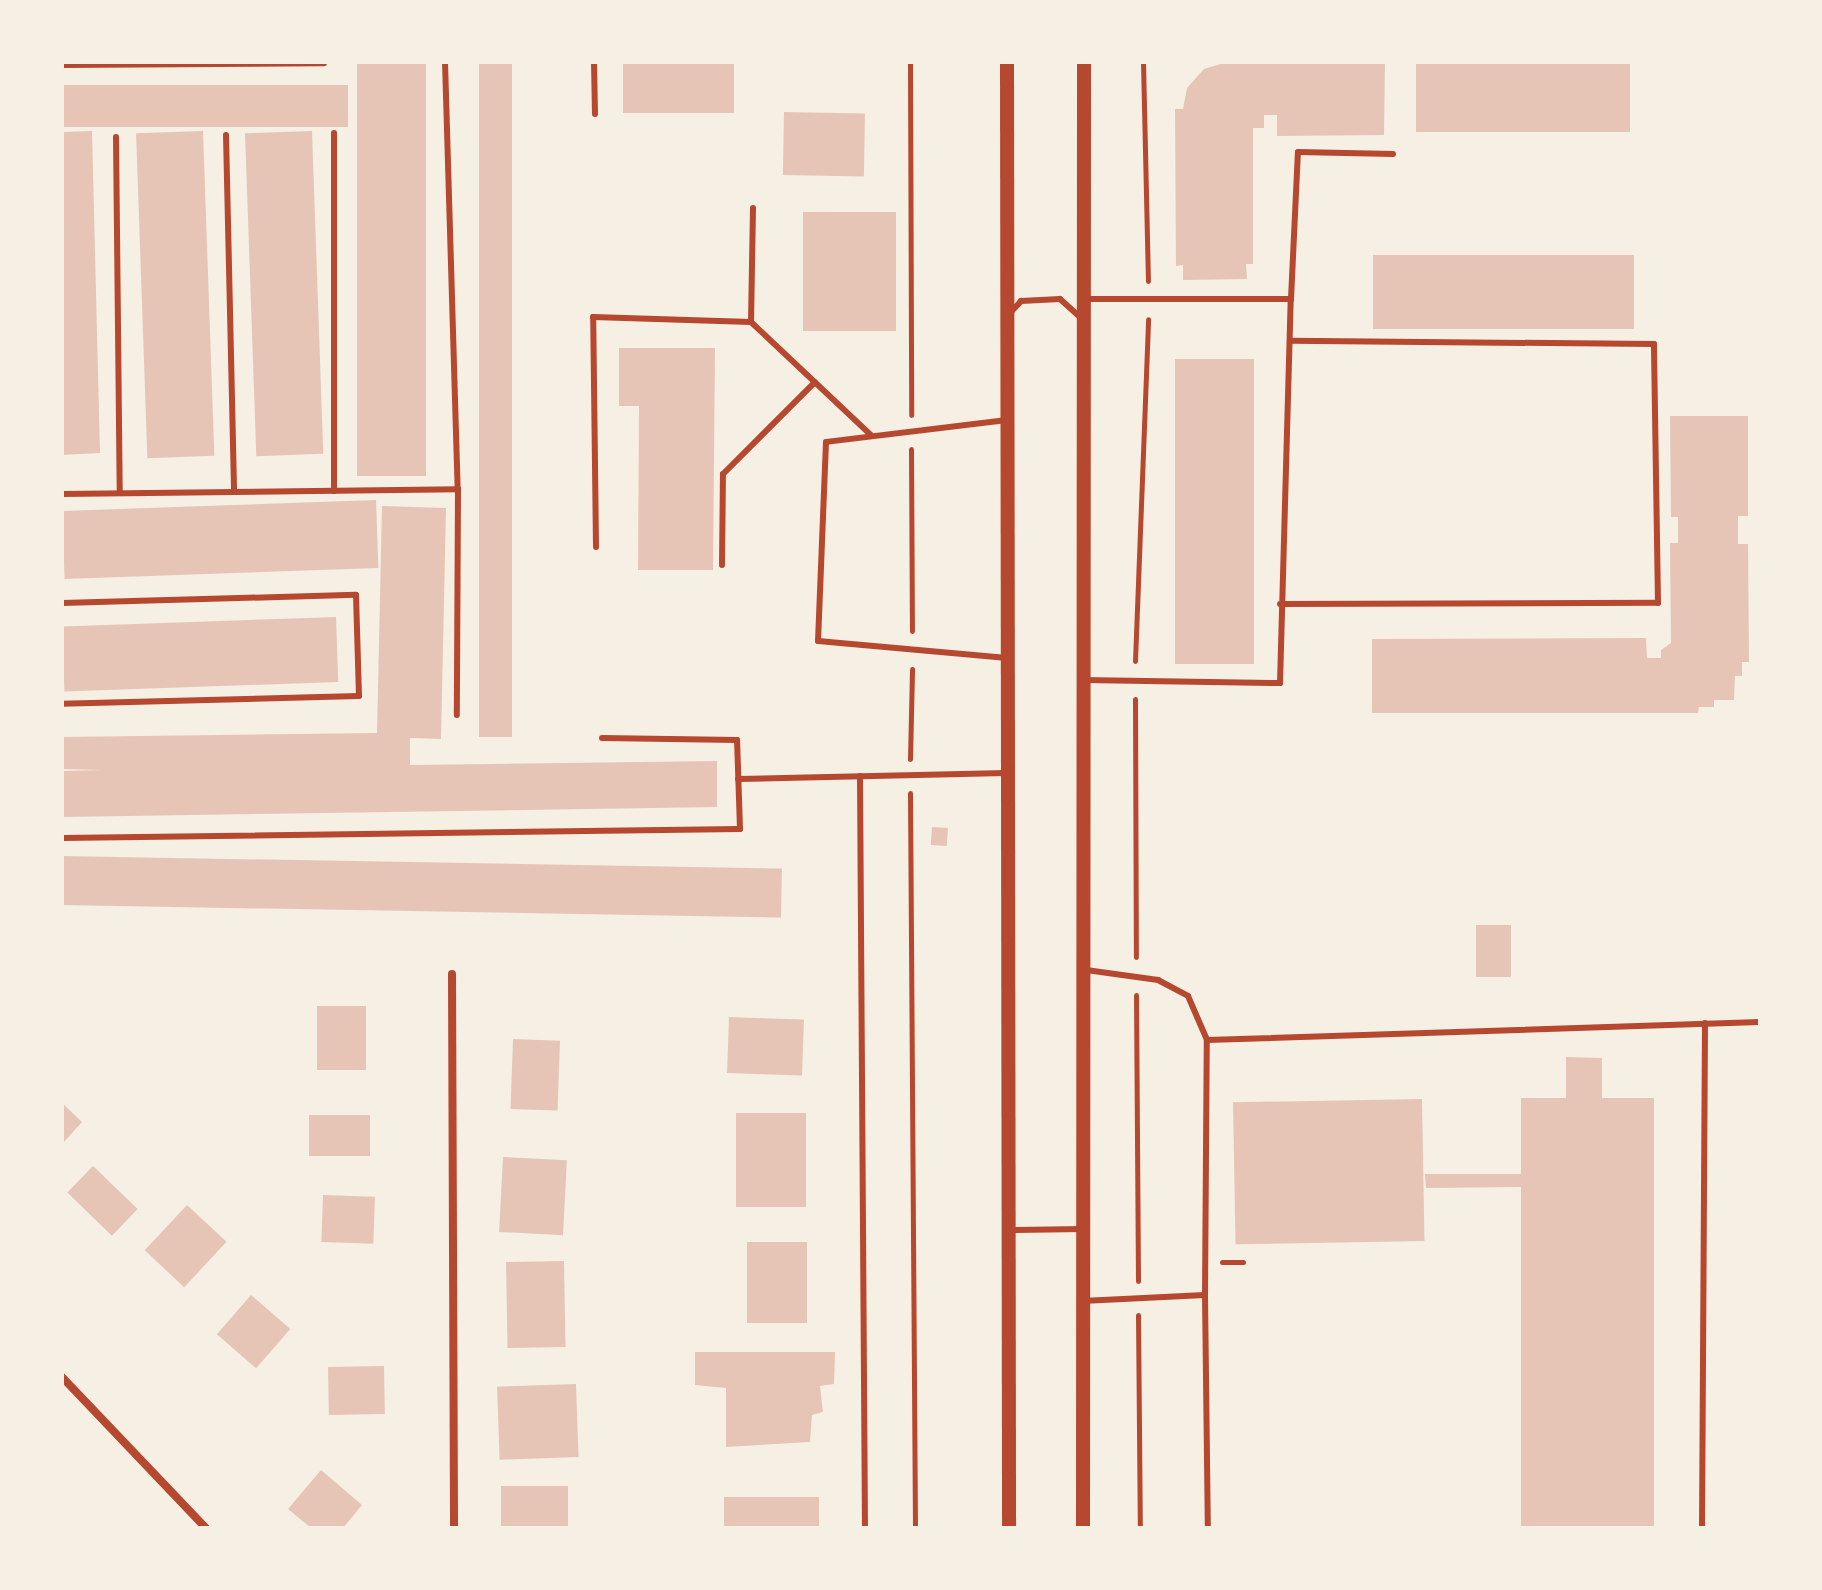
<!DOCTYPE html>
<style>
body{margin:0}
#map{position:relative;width:1822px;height:1590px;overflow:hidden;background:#f6efe4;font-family:"Playfair Display",serif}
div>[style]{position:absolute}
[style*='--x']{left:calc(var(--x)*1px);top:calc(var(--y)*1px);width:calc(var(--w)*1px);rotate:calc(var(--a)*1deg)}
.building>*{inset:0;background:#e6c5b7;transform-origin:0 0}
.path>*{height:5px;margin:-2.5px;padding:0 2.5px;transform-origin:2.5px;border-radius:2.5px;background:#b5482f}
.service>*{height:6px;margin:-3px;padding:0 3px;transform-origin:3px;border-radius:3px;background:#b5482f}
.minor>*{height:8px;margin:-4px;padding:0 4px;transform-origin:4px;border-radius:4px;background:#b5482f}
.tertiary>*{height:14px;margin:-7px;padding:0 7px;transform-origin:7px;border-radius:7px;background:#b5482f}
span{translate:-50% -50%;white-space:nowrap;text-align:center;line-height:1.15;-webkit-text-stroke:6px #f6efe4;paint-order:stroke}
.frame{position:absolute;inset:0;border:64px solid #f6efe4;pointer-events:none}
</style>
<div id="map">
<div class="building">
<div style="left:357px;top:62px;width:69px;height:414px"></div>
<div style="left:479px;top:62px;width:33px;height:675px"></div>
<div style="left:623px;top:62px;width:111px;height:51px"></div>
<div style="clip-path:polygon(1227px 62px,1385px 62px,1384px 135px,1277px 136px,1277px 115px,1264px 115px,1264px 128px,1253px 128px,1253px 264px,1246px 264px,1247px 279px,1183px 280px,1183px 265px,1176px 266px,1175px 109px,1183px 109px,1187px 88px,1204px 69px)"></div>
<div style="left:1416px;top:62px;width:214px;height:70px"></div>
<div style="left:62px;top:85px;width:286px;height:42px"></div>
<div style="left:784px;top:112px;width:81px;height:63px;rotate:1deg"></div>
<div style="clip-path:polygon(92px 131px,100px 453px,62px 455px,62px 132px)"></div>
<div style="left:203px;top:131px;width:325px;height:67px;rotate:88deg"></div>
<div style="left:312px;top:131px;width:323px;height:67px;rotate:88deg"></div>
<div style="left:803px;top:212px;width:93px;height:119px"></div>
<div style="left:1373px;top:255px;width:261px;height:74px"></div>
<div style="clip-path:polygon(619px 348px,715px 348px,713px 570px,638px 570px,639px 406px,619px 406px)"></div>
<div style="left:1254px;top:359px;width:305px;height:79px;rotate:90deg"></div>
<div style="clip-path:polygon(1670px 416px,1748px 416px,1748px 516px,1738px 516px,1738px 544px,1748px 544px,1749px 662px,1742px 662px,1742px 676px,1735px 676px,1734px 700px,1714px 700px,1714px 707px,1699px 707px,1698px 713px,1372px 713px,1372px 639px,1646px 638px,1647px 658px,1661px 658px,1661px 650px,1671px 643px,1670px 543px,1678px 543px,1678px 517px,1671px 517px)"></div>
<div style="left:376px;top:500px;width:68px;height:314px;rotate:88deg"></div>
<div style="clip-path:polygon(382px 506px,446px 508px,441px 739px,410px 738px,410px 765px,717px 761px,717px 807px,62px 817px,62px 771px,102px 770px,62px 769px,62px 737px,377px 733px)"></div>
<div style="left:336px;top:617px;width:65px;height:274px;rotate:88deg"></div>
<div style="left:932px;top:827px;width:16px;height:18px;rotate:4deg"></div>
<div style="left:62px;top:856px;width:720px;height:49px;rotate:1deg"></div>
<div style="left:1476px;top:925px;width:35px;height:52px"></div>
<div style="left:366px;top:1006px;width:64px;height:49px;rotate:90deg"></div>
<div style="left:729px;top:1017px;width:75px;height:56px;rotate:2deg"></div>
<div style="left:513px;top:1039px;width:47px;height:70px;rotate:2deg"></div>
<div style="clip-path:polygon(1566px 1057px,1602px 1058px,1602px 1098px,1654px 1098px,1654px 1528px,1521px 1528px,1521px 1187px,1426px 1188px,1425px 1174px,1521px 1174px,1521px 1098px,1566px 1098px)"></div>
<div style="left:1422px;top:1099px;width:142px;height:189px;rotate:89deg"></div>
<div style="clip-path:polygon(62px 1103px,82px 1122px,62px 1144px)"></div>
<div style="left:736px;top:1113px;width:70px;height:94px"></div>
<div style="left:309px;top:1115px;width:61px;height:41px"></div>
<div style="left:503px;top:1157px;width:64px;height:75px;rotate:3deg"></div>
<div style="left:93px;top:1166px;width:62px;height:37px;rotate:44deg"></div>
<div style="left:323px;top:1195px;width:52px;height:47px;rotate:2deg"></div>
<div style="left:187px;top:1205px;width:54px;height:62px;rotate:43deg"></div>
<div style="left:747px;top:1242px;width:60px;height:81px"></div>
<div style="left:564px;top:1261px;width:86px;height:58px;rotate:89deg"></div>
<div style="left:251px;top:1295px;width:52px;height:52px;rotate:41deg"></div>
<div style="clip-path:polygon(695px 1352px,835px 1352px,834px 1384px,820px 1386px,823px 1412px,812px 1415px,810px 1442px,726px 1447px,726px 1388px,695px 1385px)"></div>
<div style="left:384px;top:1366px;width:48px;height:56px;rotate:89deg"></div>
<div style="left:576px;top:1384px;width:73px;height:79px;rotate:88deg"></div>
<div style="clip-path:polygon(321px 1470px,362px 1505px,343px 1528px,311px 1528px,288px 1509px)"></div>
<div style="left:568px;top:1486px;width:42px;height:67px;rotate:90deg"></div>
<div style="left:819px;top:1497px;width:31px;height:95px;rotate:90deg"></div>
</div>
<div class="path">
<div style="--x:910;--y:62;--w:353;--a:89.8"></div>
<div style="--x:1143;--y:62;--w:219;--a:88.7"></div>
<div style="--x:911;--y:449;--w:182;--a:89.7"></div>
<div style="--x:1135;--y:661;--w:342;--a:-87.8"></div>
<div style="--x:1135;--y:699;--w:258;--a:89.8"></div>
<div style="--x:910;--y:759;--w:90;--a:-88.7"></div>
<div style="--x:910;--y:793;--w:735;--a:89.61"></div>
<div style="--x:1136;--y:995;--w:286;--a:89.6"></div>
<div style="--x:1222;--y:1262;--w:21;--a:0"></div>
<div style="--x:1138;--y:1315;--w:213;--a:89.5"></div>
</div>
<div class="service">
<div style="--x:445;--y:62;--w:427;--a:88.3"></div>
<div style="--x:458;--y:489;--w:226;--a:90.3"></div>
<div style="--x:594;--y:62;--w:52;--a:88.9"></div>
<div style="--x:62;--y:65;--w:262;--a:-0.4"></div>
<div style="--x:226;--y:135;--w:357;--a:88.7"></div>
<div style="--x:116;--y:137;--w:356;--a:89.4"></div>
<div style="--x:753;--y:208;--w:114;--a:91"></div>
<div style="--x:751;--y:322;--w:166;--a:43.3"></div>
<div style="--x:1291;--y:299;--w:147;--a:-87.3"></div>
<div style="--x:1298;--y:152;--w:95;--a:1.2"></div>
<div style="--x:1009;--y:314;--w:18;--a:-47"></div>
<div style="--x:1021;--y:301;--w:39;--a:-3"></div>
<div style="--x:1060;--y:299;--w:28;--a:42"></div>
<div style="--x:1007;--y:420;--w:182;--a:173.1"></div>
<div style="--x:826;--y:442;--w:199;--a:92.3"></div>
<div style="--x:818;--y:641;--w:190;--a:5.1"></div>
<div style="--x:334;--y:491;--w:358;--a:-90"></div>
<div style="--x:62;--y:494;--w:396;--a:-0.7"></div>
<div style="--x:596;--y:547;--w:230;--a:-90.7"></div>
<div style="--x:593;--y:317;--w:158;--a:1.8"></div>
<div style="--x:722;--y:565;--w:91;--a:-89.4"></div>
<div style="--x:723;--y:474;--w:130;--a:-45"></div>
<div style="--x:62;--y:603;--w:294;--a:-1.6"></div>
<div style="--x:356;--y:595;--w:101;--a:88.3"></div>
<div style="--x:359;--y:696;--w:297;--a:178.5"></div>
<div style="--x:1280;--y:604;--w:378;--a:-0.2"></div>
<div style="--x:1658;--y:603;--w:259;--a:-90.9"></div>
<div style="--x:1654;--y:344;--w:364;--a:-179.5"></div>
<div style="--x:1083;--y:680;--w:197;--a:0.9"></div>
<div style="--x:1280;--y:683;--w:384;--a:-88.4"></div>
<div style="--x:1291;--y:299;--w:207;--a:180"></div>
<div style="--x:860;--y:776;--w:752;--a:89.62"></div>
<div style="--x:738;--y:779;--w:268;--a:-1.3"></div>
<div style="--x:62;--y:838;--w:678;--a:-0.76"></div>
<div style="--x:740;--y:829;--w:89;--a:-91.9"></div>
<div style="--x:737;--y:740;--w:135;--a:-179.2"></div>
<div style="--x:1086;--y:970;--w:73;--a:7.9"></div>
<div style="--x:1158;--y:980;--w:34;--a:28"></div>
<div style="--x:1188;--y:996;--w:48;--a:66.6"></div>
<div style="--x:1207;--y:1040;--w:553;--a:-1.86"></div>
<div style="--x:1010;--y:1230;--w:73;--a:-0.8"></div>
<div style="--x:1205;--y:1295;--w:255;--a:-89.6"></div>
<div style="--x:1082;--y:1301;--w:123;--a:-2.8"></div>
<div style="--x:1205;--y:1295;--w:233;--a:89.3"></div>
<div style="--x:1702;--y:1528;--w:505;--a:-89.66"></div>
</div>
<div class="minor">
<div style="--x:452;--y:974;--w:554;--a:89.79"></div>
<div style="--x:62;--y:1377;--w:209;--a:46.4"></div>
</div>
<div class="tertiary">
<div style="--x:1007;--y:62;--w:1466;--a:89.92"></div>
<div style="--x:1083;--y:1528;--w:1466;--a:-89.96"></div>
</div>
<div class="frame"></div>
</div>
